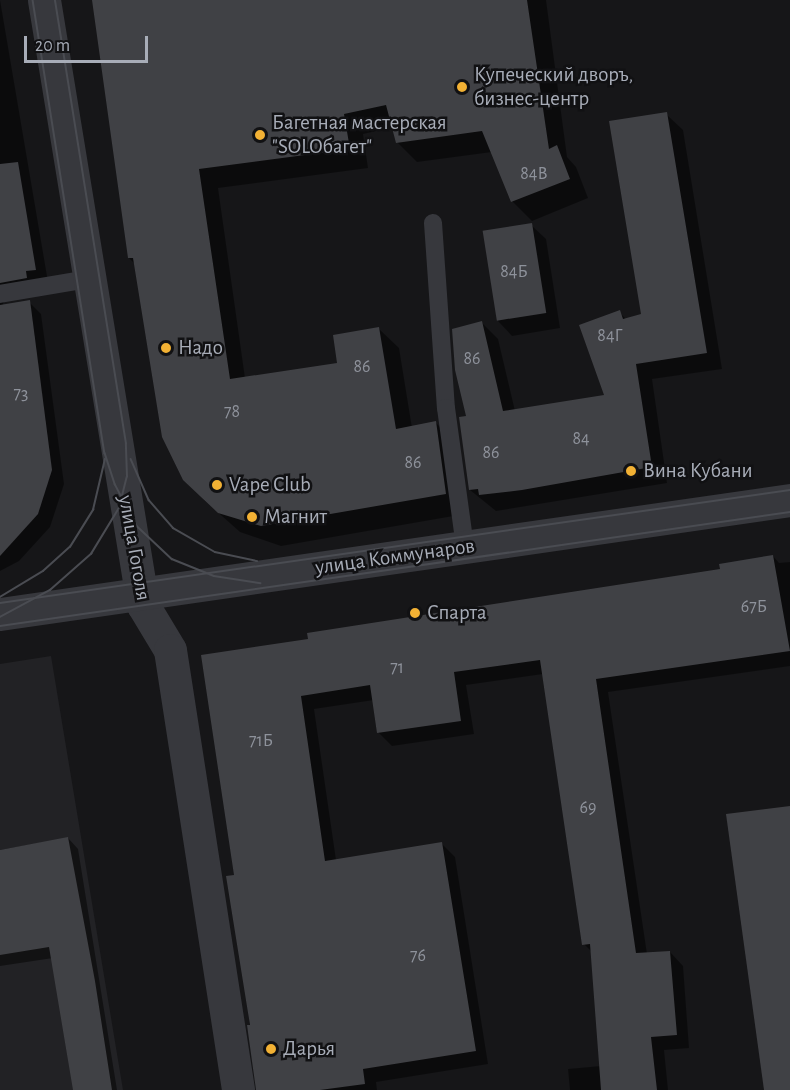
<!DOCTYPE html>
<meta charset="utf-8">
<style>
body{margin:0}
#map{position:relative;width:790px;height:1090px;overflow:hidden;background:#161618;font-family:"Alegreya Sans",sans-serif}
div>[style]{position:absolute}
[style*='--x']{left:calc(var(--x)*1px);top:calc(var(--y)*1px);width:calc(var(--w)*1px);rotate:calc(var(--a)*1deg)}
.built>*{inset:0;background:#222225}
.shadow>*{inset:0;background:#0007}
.building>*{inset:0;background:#404145;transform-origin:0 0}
.service>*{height:18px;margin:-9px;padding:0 9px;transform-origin:9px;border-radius:9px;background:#37383d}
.minor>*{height:33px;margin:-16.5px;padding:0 16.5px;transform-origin:16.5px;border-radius:16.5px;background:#37383d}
.tram>*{height:1.5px;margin:-0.75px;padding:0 0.75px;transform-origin:0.75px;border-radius:0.75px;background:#4a4c52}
.dots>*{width:16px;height:16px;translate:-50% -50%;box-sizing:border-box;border:3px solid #111113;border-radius:50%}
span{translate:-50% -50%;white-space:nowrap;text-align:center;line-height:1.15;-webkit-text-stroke:5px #111113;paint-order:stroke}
.number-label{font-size:18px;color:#8e929b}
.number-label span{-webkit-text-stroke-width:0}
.poi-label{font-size:21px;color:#a8adb8}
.left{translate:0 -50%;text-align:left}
.street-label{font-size:21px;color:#a8adb8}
.scale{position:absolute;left:24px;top:36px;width:124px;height:27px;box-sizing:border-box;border:3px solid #a8adb8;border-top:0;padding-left:8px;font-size:18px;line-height:21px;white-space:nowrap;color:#a8adb8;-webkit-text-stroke:4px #111113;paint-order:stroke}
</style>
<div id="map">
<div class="built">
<div style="clip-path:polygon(51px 656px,123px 1090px,0 1090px,0 664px)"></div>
</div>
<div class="shadow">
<div style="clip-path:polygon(0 0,48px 282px,6px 297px,2px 306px,29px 302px,41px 314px,64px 484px,50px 527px,19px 561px,0 571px)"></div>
<div style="clip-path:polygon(94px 0,546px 0,567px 157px,576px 167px,588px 198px,532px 221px,512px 201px,492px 152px,417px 162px,397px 142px,394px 127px,363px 134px,368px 168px,218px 188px,245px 378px,339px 364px,379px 329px,399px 348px,412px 428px,436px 423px,456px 443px,465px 514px,281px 546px,240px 532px,204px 500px,135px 264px,129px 258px)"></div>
<div style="clip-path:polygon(666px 114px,683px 130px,722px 369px,652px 379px,667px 483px,496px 511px,470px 490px,468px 417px,482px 323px,498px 339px,515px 411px,606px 396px,619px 312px,626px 319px,643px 315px)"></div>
<div style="clip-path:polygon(531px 225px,546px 239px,560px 328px,512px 336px,498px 321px)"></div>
<div style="clip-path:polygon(773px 556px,779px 563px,790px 562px,790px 666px,608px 692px,647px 954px,670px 952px,683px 966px,689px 1048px,664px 1050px,668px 1090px,570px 1090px,568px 1069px,601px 1066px,592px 952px,584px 944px,543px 674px,466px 685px,474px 734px,392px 746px,379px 733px,374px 700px,314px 709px,336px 860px,442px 844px,455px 857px,488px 1064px,376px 1082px,377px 1090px,256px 1090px,235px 876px,310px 641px,722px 570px)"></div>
<div style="clip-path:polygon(68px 838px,78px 849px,117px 1090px,74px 1090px,53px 958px,0 966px,0 850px)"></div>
</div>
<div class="building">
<div style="clip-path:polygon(92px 0,527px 0,549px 149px,557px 145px,570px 179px,511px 202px,482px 131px,396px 143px,386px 105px,344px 114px,350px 149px,199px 169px,230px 379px,337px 363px,333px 335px,379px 327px,396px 429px,436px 421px,446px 494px,261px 526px,218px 513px,183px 480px,162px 437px,133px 258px,128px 258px)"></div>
<div style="clip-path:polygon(667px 112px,707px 353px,636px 364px,652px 467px,522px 490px,479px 495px,478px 489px,469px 490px,459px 417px,466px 416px,455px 370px,452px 329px,482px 321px,503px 411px,604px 395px,579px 325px,620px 310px,623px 319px,641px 314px,609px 121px)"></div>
<div style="clip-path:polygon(18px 162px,36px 270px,26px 271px,27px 278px,0 283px,0 164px)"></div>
<div style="left:532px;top:223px;width:91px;height:50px;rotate:81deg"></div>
<div style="clip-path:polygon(30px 300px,52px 470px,38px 514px,0 556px,0 305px)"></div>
<div style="clip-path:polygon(773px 555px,790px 651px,596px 679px,636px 953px,670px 951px,677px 1035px,651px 1037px,657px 1090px,601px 1090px,590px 944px,582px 945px,540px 660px,454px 672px,461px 721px,377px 733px,370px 685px,301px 696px,325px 861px,442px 842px,476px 1051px,363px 1069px,365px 1084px,320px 1090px,256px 1090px,247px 1025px,250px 1025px,226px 876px,234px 875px,201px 655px,308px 639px,307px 633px,720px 569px,719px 564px)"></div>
<div style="clip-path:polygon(790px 806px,790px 1090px,764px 1090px,726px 814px)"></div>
<div style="clip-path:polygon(68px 837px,95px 981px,112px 1090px,73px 1090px,49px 947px,0 955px,0 850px)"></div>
</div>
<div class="service">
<div style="--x:433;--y:223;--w:185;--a:86"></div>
<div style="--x:446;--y:408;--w:140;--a:82.2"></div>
<div style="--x:0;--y:294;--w:90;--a:-9.6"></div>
</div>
<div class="minor">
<div style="--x:44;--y:0;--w:613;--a:80.71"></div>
<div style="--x:143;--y:605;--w:52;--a:59"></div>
<div style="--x:170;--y:650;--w:445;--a:81.2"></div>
<div style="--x:0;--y:614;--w:798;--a:-8.21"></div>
</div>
<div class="tram">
<div style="--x:33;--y:0;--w:459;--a:81"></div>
<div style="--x:105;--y:453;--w:33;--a:72"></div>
<div style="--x:115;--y:484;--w:47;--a:62.4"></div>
<div style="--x:137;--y:526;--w:48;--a:43.3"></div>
<div style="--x:172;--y:559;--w:45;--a:22"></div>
<div style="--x:214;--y:576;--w:47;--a:8.7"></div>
<div style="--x:131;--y:459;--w:45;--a:66.3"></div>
<div style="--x:149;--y:500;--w:37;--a:49"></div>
<div style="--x:173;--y:528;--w:48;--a:29.7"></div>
<div style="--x:215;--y:552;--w:43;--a:12.1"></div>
<div style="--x:0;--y:597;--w:50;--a:-31.2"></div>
<div style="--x:43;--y:571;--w:36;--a:-42"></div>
<div style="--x:70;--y:547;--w:44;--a:-58.1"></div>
<div style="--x:93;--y:510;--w:52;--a:-76.8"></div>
<div style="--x:0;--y:603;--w:798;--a:-8.14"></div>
<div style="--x:0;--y:617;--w:57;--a:-28.4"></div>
<div style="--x:50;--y:590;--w:55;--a:-41.3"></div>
<div style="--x:91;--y:554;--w:54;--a:-58.7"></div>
<div style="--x:119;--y:508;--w:32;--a:-76"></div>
<div style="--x:127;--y:477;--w:33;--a:-92"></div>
<div style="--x:126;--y:444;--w:450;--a:-99.1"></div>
<div style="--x:0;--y:626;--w:798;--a:-8.21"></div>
</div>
<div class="dots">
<div style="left:462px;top:87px;background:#f2b134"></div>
<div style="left:260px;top:135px;background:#f2b134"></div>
<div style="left:166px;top:348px;background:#f2b134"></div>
<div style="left:631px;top:471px;background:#f2b134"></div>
<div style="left:217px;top:485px;background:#f2b134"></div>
<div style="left:252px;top:517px;background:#f2b134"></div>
<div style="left:415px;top:613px;background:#f2b134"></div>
<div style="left:271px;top:1049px;background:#f2b134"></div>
</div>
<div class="number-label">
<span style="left:534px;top:174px">84В</span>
<span style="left:514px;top:272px">84Б</span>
<span style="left:610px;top:336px">84Г</span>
<span style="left:472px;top:359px">86</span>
<span style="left:362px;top:367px">86</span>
<span style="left:21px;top:394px">73</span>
<span style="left:232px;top:412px">78</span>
<span style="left:581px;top:439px">84</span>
<span style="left:491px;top:453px">86</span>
<span style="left:413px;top:463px">86</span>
<span style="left:754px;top:607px">67Б</span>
<span style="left:397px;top:668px">71</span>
<span style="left:261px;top:741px">71Б</span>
<span style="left:588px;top:808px">69</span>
<span style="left:418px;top:956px">76</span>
</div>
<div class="poi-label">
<span class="left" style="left:474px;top:87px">Купеческий дворъ,<br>бизнес-центр</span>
<span class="left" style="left:272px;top:135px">Багетная мастерская<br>"SOLOбагет"</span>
<span class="left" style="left:178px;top:348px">Надо</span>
<span class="left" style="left:643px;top:471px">Вина Кубани</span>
<span class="left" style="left:229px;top:485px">Vape Club</span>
<span class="left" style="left:264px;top:517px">Магнит</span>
<span class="left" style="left:427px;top:613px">Спарта</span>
<span class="left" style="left:283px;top:1049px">Дарья</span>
</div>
<div class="street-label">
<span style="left:134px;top:548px;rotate:80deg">улица Гоголя</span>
<span style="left:395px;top:557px;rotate:-8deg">улица Коммунаров</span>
</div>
<div class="scale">20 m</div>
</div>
